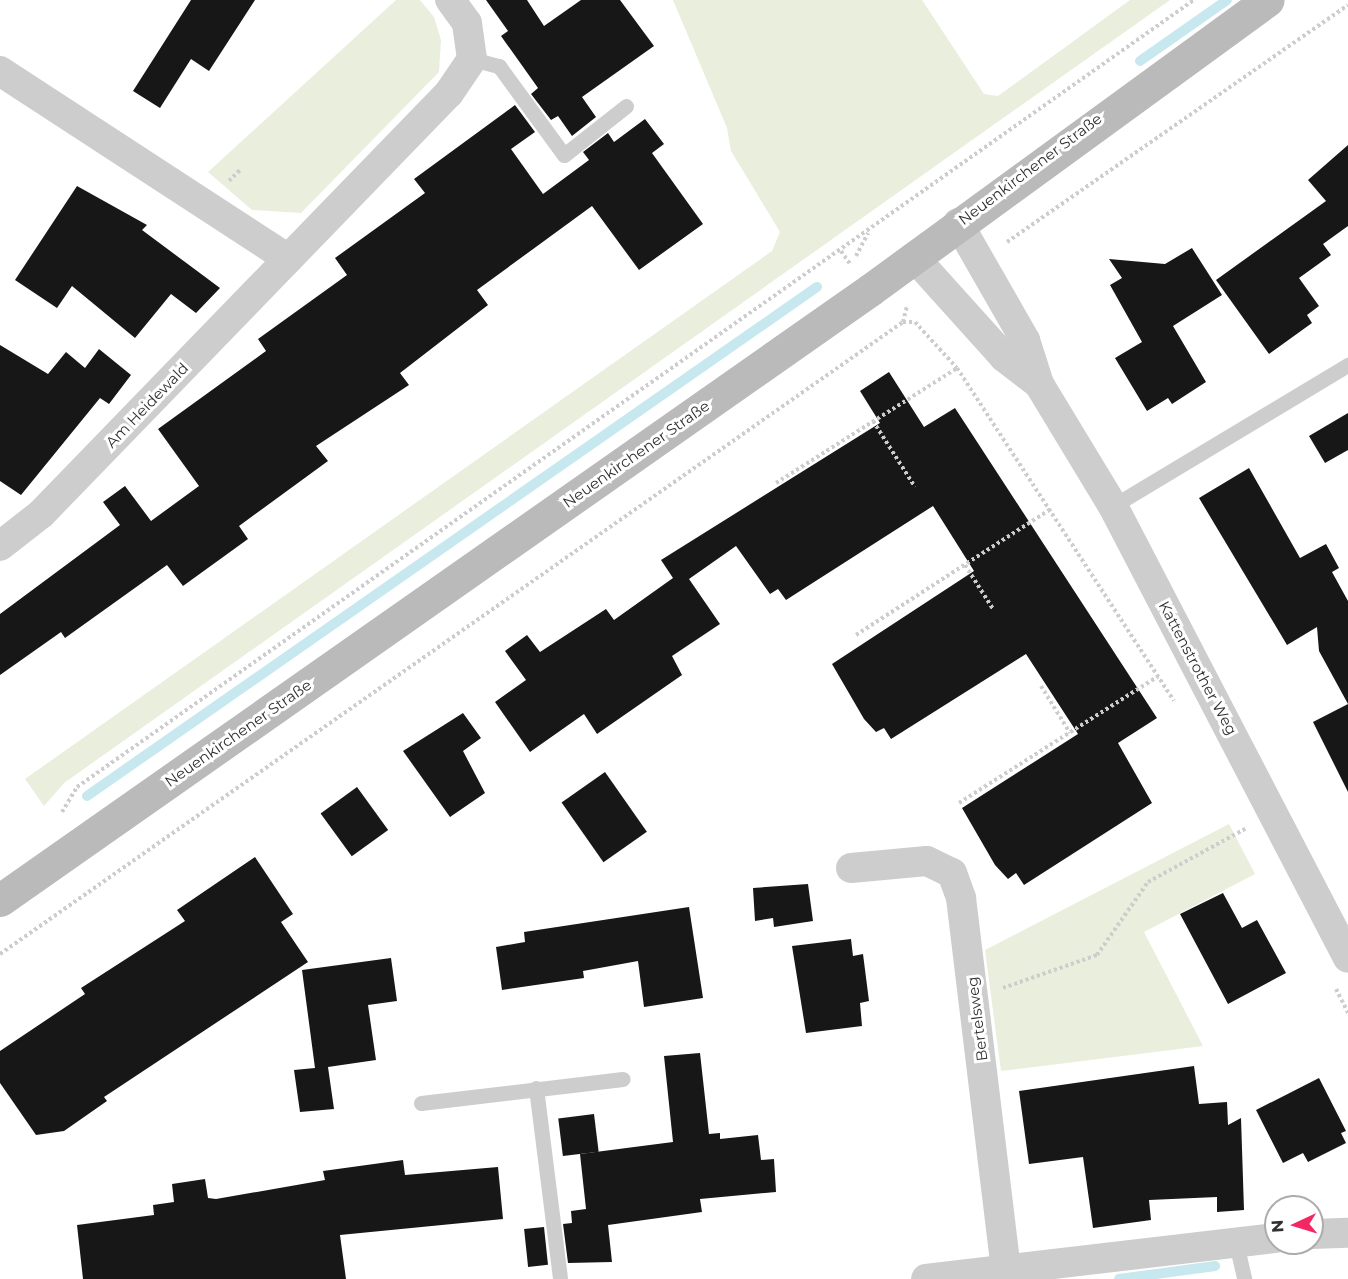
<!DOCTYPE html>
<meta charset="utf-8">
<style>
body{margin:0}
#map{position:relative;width:1348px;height:1279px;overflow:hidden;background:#fff;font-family:Montserrat,sans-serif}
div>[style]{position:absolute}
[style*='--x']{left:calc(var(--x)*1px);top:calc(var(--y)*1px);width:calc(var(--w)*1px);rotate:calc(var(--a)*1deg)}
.green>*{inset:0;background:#eaeedd}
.stream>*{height:10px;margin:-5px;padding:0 5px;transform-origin:5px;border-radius:5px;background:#c8e8ef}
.building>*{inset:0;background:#171717;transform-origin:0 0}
.path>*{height:4px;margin-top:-2px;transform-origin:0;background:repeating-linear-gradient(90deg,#cdcdcd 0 3px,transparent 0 6px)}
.lane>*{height:15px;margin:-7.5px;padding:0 7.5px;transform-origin:7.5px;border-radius:7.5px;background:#cdcdcd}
.street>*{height:30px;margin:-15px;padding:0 15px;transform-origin:15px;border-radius:15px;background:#cdcdcd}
.secondary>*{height:33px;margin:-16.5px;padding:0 16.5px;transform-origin:16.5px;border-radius:16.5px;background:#bababa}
span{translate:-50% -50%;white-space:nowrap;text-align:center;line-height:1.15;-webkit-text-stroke:6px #fff;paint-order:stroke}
.street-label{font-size:15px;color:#303030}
.north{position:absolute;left:1264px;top:1195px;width:60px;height:60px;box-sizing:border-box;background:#fff;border:2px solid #acacac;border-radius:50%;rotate:266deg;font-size:16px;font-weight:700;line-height:24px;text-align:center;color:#303030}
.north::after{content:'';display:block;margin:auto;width:21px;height:27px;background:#f32761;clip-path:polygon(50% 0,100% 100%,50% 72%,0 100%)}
</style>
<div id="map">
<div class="green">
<div style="clip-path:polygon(396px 0,420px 0,434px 17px,441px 40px,439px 72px,301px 213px,252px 210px,208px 172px)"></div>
<div style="clip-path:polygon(673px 0,922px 0,984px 94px,998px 96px,1130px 0,1170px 0,64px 783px,44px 806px,25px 779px,772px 251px,780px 232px,731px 151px,727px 128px)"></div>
<div style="clip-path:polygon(1229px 824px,1255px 874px,1144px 932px,1203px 1046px,1001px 1071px,985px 950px)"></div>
</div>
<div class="stream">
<div style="--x:1140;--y:61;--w:106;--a:-35"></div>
<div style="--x:87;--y:796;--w:890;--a:-34.89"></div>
<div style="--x:1119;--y:1279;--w:97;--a:-7.7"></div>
</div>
<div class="building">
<div style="clip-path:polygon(191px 0,255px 0,209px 71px,191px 59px,160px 108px,133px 91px)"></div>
<div style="clip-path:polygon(486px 0,527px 0,544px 26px,581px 0,620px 0,654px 46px,582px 97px,596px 117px,572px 136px,558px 116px,551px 120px,531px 94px,538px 88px,501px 36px,508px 31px)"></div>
<div style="clip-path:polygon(515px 105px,535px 132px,511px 149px,543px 194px,589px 160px,583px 152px,608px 133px,614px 142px,645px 119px,664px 144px,652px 153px,703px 224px,639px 270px,592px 206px,477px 290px,488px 305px,400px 373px,409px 385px,316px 446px,328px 461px,239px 526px,248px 539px,183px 586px,167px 565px,65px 638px,61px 632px,0 675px,0 614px,120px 525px,103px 502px,125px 486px,151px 521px,199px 486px,158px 429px,266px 351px,258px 339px,347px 275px,335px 258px,425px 193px,414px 179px)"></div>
<div style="clip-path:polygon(1348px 145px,1348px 226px,1323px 244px,1331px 255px,1299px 278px,1319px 306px,1307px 315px,1312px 323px,1269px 354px,1216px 280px,1326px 201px,1308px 180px)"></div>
<div style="clip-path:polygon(77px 186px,147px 225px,142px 230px,220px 288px,196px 313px,171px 294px,135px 338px,72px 286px,57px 308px,15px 280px)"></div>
<div style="clip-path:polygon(1192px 248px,1222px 295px,1173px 326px,1206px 382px,1172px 404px,1168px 398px,1147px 411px,1115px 358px,1142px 342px,1110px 285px,1122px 278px,1109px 259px,1165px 264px)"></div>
<div style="clip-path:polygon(0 345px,48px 374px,66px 352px,85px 368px,99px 349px,131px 375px,109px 404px,100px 398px,21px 495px,0 481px)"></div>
<div style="clip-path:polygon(889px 372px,924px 427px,955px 408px,1157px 718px,1118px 743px,1152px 803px,1024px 885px,1016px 873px,1008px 879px,995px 865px,962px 808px,1078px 734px,1026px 654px,891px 739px,884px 728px,876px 732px,864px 719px,832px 664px,974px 571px,933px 506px,786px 600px,778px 589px,770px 594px,736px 546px,689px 579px,720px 624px,672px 656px,682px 675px,597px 734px,584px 714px,530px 752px,495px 702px,526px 680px,505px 651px,527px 635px,540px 652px,606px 609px,614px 620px,673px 578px,661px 560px,880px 423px,860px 391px)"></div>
<div style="clip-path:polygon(1348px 413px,1348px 450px,1325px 463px,1309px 436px)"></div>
<div style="clip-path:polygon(1249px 468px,1300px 558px,1326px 544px,1339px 568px,1332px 572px,1348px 601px,1348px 704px,1319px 651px,1317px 627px,1287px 645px,1199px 498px)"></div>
<div style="clip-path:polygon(1348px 704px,1348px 792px,1313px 722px)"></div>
<div style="clip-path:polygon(463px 713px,481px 738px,463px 751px,485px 793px,450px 817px,403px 751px)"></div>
<div style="left:605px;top:772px;width:73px;height:53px;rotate:55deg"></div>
<div style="left:357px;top:787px;width:53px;height:45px;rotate:54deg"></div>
<div style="clip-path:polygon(255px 857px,293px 914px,281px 922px,308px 962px,104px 1097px,107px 1101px,64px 1131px,36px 1135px,0 1083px,0 1051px,85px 994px,81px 988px,185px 921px,177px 910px)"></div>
<div style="clip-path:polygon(808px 884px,813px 921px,774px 927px,773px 918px,755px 921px,753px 888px)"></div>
<div style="clip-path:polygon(1223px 893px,1242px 928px,1257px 920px,1286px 973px,1228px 1004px,1180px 914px)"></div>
<div style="clip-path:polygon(689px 907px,703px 998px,644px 1007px,638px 961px,583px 971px,584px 978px,502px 990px,496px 947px,525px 942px,524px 932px)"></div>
<div style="clip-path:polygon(851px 939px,853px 956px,863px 954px,869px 1001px,860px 1003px,862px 1026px,806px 1033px,792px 946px)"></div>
<div style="clip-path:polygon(391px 958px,397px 1001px,368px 1005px,376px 1060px,328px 1067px,334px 1109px,300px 1112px,294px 1070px,315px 1068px,302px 970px)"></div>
<div style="clip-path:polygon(700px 1053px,709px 1134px,720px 1133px,720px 1139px,758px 1135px,761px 1160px,774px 1159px,776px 1192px,700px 1199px,702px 1212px,608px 1225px,612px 1262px,568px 1263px,563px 1224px,572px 1223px,571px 1211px,586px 1209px,580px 1154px,673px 1142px,664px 1056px)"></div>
<div style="clip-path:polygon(1194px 1066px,1199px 1104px,1227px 1102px,1228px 1125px,1241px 1118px,1244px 1210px,1217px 1212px,1217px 1197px,1149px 1200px,1151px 1220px,1093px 1228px,1083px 1157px,1029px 1164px,1019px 1091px)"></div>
<div style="clip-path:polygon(1319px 1078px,1346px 1131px,1341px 1133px,1346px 1143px,1308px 1162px,1303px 1153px,1283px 1163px,1256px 1110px)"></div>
<div style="left:594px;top:1114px;width:38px;height:36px;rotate:83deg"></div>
<div style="clip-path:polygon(403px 1160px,405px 1175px,498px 1167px,503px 1219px,340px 1235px,346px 1279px,83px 1279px,77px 1225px,154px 1215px,153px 1205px,174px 1202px,172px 1184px,205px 1179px,208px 1198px,216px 1199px,325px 1180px,323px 1171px)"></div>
<div style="left:544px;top:1227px;width:38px;height:20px;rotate:84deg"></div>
</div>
<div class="path">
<div style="--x:229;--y:181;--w:16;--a:-45"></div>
<div style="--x:1007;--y:242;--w:415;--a:-34.8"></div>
<div style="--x:841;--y:251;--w:16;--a:55"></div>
<div style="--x:856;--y:256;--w:26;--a:-62"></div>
<div style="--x:903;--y:322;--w:16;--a:-76"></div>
<div style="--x:873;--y:421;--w:78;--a:57.5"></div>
<div style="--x:776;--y:483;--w:214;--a:-32.4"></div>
<div style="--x:965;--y:565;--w:52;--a:57.5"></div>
<div style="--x:856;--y:635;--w:232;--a:-32.9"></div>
<div style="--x:1041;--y:686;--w:55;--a:58.3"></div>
<div style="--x:959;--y:803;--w:236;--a:-32.5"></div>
<div style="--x:62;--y:812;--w:29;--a:-59"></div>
<div style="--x:77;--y:787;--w:1366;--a:-35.17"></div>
<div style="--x:0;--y:954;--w:1102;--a:-34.99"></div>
<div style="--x:903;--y:322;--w:12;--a:0"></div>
<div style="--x:915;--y:322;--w:62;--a:47.6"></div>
<div style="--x:957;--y:368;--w:397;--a:56.9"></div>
<div style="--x:1003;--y:988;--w:100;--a:-19.3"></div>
<div style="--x:1097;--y:955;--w:89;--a:-55.1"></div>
<div style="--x:1148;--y:882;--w:111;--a:-28.7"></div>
<div style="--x:1336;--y:989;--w:27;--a:63"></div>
</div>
<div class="lane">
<div style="--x:472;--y:59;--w:28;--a:15"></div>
<div style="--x:499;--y:66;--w:110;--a:53.9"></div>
<div style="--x:564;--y:155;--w:79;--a:-38.3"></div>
<div style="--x:1113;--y:506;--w:274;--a:-31"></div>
<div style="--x:536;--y:1088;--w:193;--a:82.8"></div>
<div style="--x:421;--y:1103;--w:203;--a:-6.8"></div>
<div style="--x:1236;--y:1243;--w:37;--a:77"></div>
</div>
<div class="street">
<div style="--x:0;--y:71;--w:344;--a:33.1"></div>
<div style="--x:958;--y:223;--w:135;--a:60.2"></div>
<div style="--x:1025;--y:340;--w:46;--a:72.3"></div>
<div style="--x:1039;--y:384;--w:143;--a:58.8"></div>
<div style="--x:1113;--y:506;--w:509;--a:62.53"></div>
<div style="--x:914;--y:257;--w:135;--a:48"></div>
<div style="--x:1004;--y:357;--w:44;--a:37.6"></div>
<div style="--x:0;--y:546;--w:52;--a:-38"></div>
<div style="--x:41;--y:514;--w:586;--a:-45.9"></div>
<div style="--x:449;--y:93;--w:41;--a:-55.9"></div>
<div style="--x:472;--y:59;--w:36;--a:-98"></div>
<div style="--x:467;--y:23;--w:29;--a:-126"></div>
<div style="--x:851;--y:868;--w:76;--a:-5.3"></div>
<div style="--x:927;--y:861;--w:28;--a:26"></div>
<div style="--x:952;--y:873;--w:27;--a:70"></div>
<div style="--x:961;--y:898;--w:374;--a:83.1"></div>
<div style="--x:1312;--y:1234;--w:36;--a:-2"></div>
<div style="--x:926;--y:1279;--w:352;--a:-6.7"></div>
</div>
<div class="secondary">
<div style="--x:0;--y:900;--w:1063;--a:-35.04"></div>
<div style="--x:870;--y:290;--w:492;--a:-36.1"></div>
</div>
<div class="street-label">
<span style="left:1030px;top:169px;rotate:-37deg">Neuenkirchener Straße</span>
<span style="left:147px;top:405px;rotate:-46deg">Am Heidewald</span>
<span style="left:636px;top:454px;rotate:-35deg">Neuenkirchener Straße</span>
<span style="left:1198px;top:668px;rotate:62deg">Kattenstrother Weg</span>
<span style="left:238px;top:733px;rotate:-35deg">Neuenkirchener Straße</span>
<span style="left:977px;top:1019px;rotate:-97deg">Bertelsweg</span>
</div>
<div class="north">N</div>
</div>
